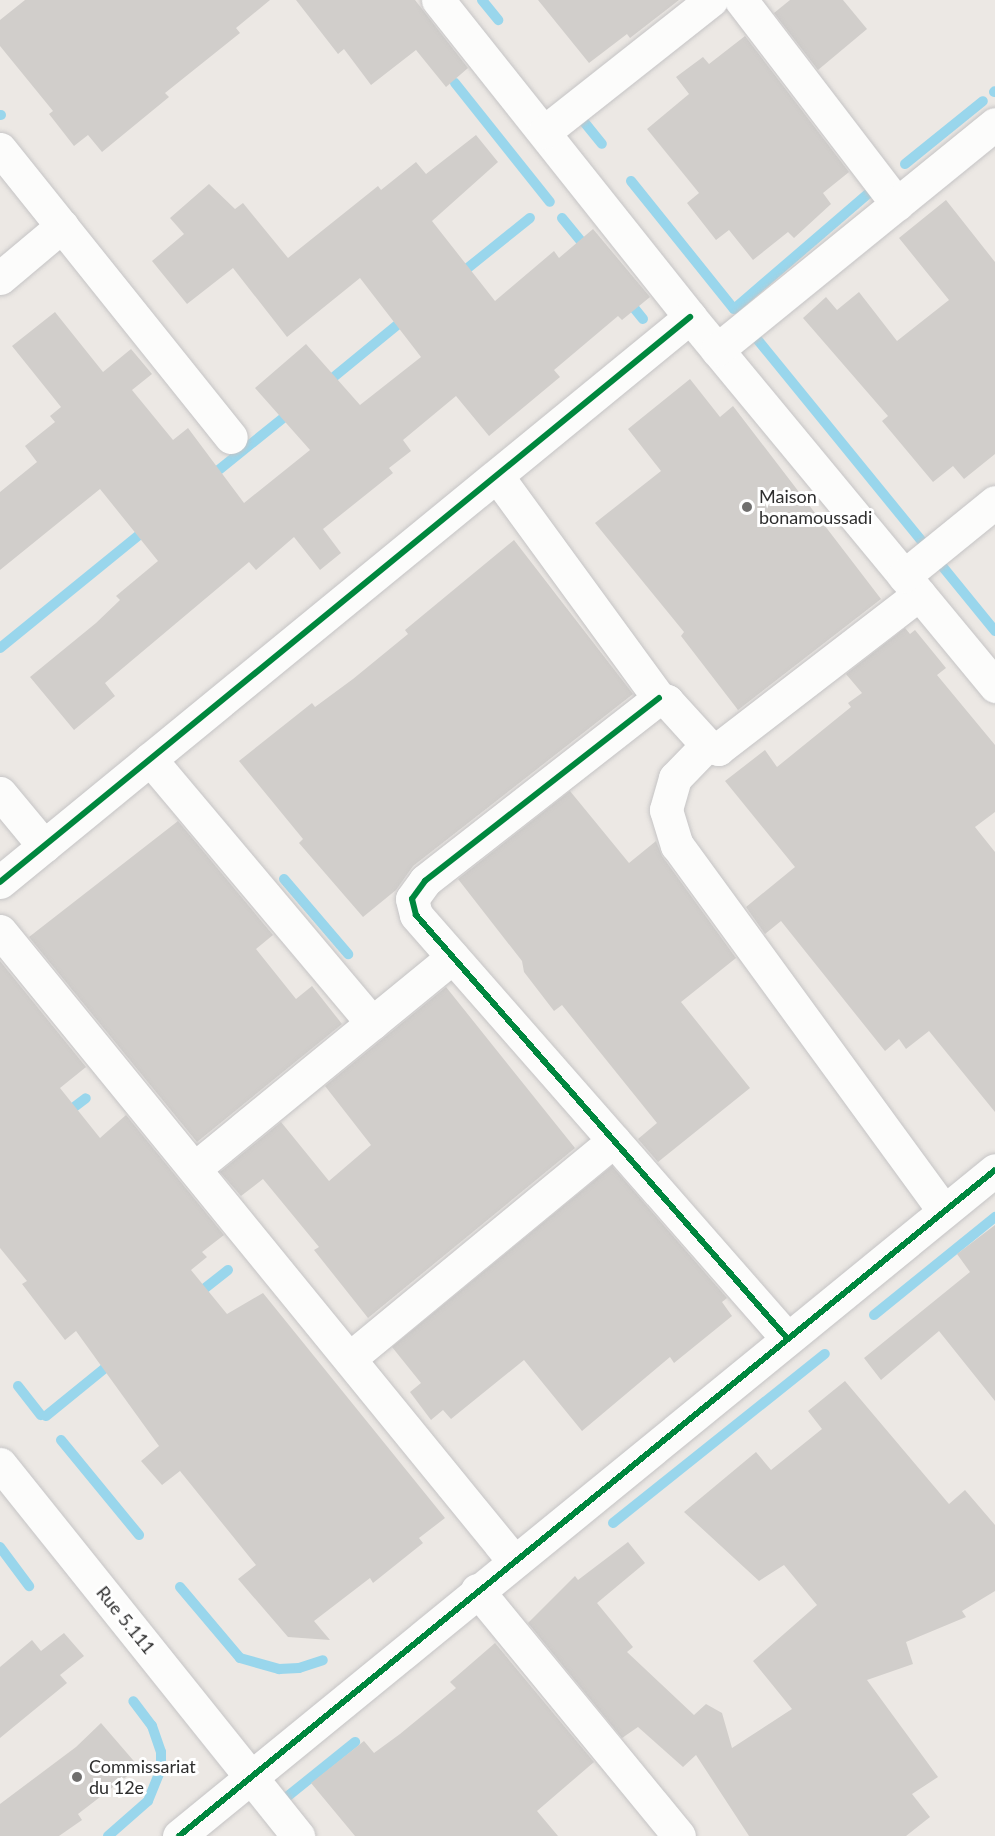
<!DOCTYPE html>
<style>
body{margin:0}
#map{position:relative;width:995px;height:1836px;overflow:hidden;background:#ece8e4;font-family:Lato,sans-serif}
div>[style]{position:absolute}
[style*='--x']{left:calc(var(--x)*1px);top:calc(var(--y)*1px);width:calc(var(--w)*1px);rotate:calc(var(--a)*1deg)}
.stream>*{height:10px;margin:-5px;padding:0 5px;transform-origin:5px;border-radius:5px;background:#99d6ec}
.building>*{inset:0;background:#d1cecb}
.roads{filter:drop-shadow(0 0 2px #c5c4c5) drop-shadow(0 0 2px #c5c4c5)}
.minor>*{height:33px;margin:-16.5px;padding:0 16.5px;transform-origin:16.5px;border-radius:16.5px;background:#fcfcfb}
.cycleway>*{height:6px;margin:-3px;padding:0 3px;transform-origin:3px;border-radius:3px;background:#00873e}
.dots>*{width:16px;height:16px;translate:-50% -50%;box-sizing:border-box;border:3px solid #fff;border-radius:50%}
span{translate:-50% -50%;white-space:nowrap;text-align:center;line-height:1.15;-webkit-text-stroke:6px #fff;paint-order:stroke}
.poi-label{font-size:18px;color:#2e2e2e}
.left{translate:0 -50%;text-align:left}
.street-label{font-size:18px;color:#2e2e2e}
</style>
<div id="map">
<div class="stream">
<div style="--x:482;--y:0;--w:26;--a:51"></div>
<div style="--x:455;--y:83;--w:152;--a:51.4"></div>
<div style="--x:994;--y:92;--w:1;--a:-45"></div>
<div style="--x:576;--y:112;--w:41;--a:50.9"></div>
<div style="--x:0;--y:115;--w:1;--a:0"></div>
<div style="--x:905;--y:164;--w:100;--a:-38.9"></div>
<div style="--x:631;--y:181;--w:164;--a:51.2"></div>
<div style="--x:734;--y:309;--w:190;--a:-40.7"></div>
<div style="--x:562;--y:218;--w:43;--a:50.7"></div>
<div style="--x:459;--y:275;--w:91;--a:-38.8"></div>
<div style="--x:626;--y:298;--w:27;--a:51"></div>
<div style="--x:748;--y:328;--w:391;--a:50.8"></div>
<div style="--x:324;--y:385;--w:107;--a:-39.3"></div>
<div style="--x:210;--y:477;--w:107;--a:-38.9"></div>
<div style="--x:0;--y:648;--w:192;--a:-39.1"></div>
<div style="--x:284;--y:879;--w:99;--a:49.5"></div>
<div style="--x:65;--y:1114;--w:26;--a:-37"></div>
<div style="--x:195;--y:1296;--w:42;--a:-38.2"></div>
<div style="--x:874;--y:1315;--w:156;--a:-39"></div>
<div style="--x:18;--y:1386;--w:37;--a:52"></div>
<div style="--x:46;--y:1416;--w:89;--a:-39.1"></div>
<div style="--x:61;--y:1440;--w:123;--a:50.6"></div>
<div style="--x:613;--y:1523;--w:271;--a:-38.6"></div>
<div style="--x:0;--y:1547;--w:49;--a:53.4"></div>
<div style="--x:180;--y:1587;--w:93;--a:49.8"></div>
<div style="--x:240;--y:1658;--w:41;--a:15.8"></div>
<div style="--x:279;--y:1669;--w:20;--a:-3"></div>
<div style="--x:299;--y:1668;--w:25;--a:-18"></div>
<div style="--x:278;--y:1804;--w:99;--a:-38.8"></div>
<div style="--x:108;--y:1836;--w:53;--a:-41.2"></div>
<div style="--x:148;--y:1801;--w:35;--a:-68"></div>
<div style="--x:161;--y:1769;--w:17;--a:-90"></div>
<div style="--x:161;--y:1752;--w:28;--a:-109"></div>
<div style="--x:152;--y:1726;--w:31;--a:-127"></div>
</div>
<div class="building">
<div style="clip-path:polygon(25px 0,270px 0,236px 28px,240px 33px,165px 93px,169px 97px,102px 152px,88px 135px,74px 146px,49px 114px,53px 111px,0 46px,0 20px)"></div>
<div style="clip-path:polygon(296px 0,415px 0,468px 68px,446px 87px,416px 50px,371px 85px,344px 49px,338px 54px)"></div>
<div style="clip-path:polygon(538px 0,679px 0,630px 38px,627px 34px,589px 63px)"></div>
<div style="clip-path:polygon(790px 0,843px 0,867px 29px,818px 70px,774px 13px)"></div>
<div style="clip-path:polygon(745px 36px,849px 172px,823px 193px,831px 204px,794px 238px,788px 232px,753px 260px,729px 230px,716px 240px,687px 203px,699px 193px,647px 129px,689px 94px,676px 77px,703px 57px,709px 64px)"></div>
<div style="clip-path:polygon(476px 135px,498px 162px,432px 221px,495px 301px,554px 251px,559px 258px,593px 229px,650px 297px,622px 320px,618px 316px,554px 370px,560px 377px,489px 436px,456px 396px,403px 440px,411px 451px,389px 468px,393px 473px,323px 529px,341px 553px,320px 570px,294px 537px,256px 570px,249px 562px,105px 683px,115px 696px,74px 730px,30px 677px,96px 623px,120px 600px,116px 596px,158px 561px,100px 489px,0 570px,0 492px,37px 462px,25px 446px,55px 422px,50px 416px,61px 407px,12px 346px,55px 312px,103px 372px,131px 349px,152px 374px,132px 390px,173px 440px,188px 428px,244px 503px,310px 450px,255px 388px,306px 344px,360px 405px,421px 357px,360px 278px,287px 337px,233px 268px,187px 304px,152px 261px,184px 234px,170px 218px,209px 184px,235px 209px,243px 203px,288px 258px,378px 186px,381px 190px,416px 162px,426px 174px)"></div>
<div style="clip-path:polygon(946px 200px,995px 262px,995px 454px,964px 479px,953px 466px,933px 482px,882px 421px,888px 416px,803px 318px,826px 297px,837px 310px,859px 292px,897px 341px,949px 300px,899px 238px)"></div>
<div style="clip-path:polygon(690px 379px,720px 417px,733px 406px,881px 599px,738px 710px,681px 636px,684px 632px,595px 523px,661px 471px,628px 429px)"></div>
<div style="clip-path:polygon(514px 540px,633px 694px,413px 866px,396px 890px,363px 917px,299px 843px,303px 839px,239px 761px,312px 703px,315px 707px,353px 679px,408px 634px,405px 630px)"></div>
<div style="clip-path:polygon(905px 628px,910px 634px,915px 630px,946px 668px,937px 675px,995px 745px,995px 812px,975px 827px,995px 852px,995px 1112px,929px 1031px,906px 1049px,899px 1039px,885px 1051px,781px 921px,765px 934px,746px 907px,795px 867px,725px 781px,765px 750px,777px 767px,851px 707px,848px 703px,862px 693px,846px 674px)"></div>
<div style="clip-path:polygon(570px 791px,629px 863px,656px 841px,662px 856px,736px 958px,681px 1002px,750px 1088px,658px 1162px,638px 1139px,657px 1123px,562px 1005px,554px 1011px,524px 972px,522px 961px,458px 879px)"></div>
<div style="clip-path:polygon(178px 821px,273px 935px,256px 949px,296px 999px,312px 986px,342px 1024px,197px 1142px,29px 937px)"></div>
<div style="clip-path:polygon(0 961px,86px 1067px,60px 1088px,100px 1138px,126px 1115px,224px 1235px,202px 1252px,207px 1257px,191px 1270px,227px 1314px,263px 1293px,445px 1518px,419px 1538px,423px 1543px,373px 1583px,370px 1578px,314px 1621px,330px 1640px,288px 1637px,238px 1579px,256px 1565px,180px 1471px,162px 1485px,141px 1461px,159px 1446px,76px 1331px,65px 1340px,22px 1284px,27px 1281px,0 1248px)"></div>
<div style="clip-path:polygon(446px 987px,575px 1148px,368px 1318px,314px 1250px,319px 1247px,263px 1179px,241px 1196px,220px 1172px,281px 1122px,329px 1181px,371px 1145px,325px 1086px)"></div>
<div style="clip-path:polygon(612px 1166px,727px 1298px,722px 1302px,732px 1316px,674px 1363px,670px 1357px,582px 1431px,524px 1360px,451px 1419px,443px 1410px,431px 1420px,410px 1392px,421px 1383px,392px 1347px)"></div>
<div style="clip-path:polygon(995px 1225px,995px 1401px,939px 1331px,881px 1380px,864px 1358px,970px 1272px,957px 1254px)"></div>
<div style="clip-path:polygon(845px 1381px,949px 1504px,965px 1490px,995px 1525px,995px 1591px,962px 1611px,966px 1617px,906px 1642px,913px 1664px,867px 1680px,938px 1777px,912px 1794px,930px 1817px,906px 1836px,749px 1836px,696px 1755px,683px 1767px,638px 1727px,622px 1738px,528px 1623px,575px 1576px,578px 1580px,628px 1542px,645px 1563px,597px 1603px,633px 1647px,627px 1652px,694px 1715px,706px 1704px,722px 1713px,732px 1748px,792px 1709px,753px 1661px,817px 1605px,784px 1565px,759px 1581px,684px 1512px,756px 1452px,771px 1470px,822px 1429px,808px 1411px)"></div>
<div style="clip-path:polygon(64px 1633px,84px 1656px,60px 1675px,67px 1683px,0 1738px,0 1667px,32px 1640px,41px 1651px)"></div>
<div style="clip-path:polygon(495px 1643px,594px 1762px,537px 1811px,558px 1836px,355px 1836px,311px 1783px,364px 1741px,374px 1753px,400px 1734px,456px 1688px,450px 1682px)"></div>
<div style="clip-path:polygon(101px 1723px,139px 1767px,78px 1814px,82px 1820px,59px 1836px,0 1836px,0 1804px,76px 1747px)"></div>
</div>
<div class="roads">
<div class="minor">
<div style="--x:438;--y:0;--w:405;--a:51.5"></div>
<div style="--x:690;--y:317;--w:479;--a:50.4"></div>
<div style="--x:741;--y:0;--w:257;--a:52.6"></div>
<div style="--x:544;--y:132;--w:213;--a:-38.3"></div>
<div style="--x:0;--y:149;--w:369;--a:51.3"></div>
<div style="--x:0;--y:278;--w:81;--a:-40"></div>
<div style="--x:717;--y:350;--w:358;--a:-39.1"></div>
<div style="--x:497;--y:476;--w:275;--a:53.9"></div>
<div style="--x:659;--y:698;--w:9;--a:21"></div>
<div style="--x:667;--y:701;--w:59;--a:47.7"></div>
<div style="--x:707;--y:745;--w:12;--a:20"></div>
<div style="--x:718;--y:749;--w:254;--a:-37.6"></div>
<div style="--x:904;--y:576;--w:117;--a:-39.1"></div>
<div style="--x:659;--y:698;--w:297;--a:142"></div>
<div style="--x:425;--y:881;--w:22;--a:126"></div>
<div style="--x:412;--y:899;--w:16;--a:76"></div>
<div style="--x:416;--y:915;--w:563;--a:48.75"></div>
<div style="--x:707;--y:745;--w:46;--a:134.1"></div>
<div style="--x:675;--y:778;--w:33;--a:106"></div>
<div style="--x:666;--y:810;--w:37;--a:73"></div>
<div style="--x:677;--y:845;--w:453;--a:53.9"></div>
<div style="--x:150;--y:759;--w:345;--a:49.9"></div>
<div style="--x:0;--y:793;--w:69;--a:50.3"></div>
<div style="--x:0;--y:882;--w:892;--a:-39.31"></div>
<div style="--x:0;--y:931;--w:812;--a:50.8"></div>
<div style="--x:195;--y:1168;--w:333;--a:-39.3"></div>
<div style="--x:350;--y:1358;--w:342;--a:-39.5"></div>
<div style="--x:0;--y:1464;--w:477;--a:51.3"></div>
<div style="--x:477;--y:1590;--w:318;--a:50.6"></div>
<div style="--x:179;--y:1836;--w:1053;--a:-39.22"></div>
</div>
</div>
<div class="cycleway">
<div style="--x:659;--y:698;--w:297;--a:142"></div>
<div style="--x:425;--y:881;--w:22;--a:126"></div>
<div style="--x:412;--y:899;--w:16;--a:76"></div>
<div style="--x:416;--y:915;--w:563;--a:48.75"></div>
<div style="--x:0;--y:882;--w:892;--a:-39.31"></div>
<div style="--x:179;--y:1836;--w:1053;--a:-39.22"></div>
</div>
<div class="dots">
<div style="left:747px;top:507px;background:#706f6e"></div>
<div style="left:77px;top:1777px;background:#706f6e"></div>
</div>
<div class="poi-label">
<span class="left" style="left:759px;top:507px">Maison<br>bonamoussadi</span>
<span class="left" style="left:89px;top:1777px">Commissariat<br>du 12e</span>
</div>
<div class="street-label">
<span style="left:126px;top:1620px;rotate:51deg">Rue 5.111</span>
</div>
</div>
